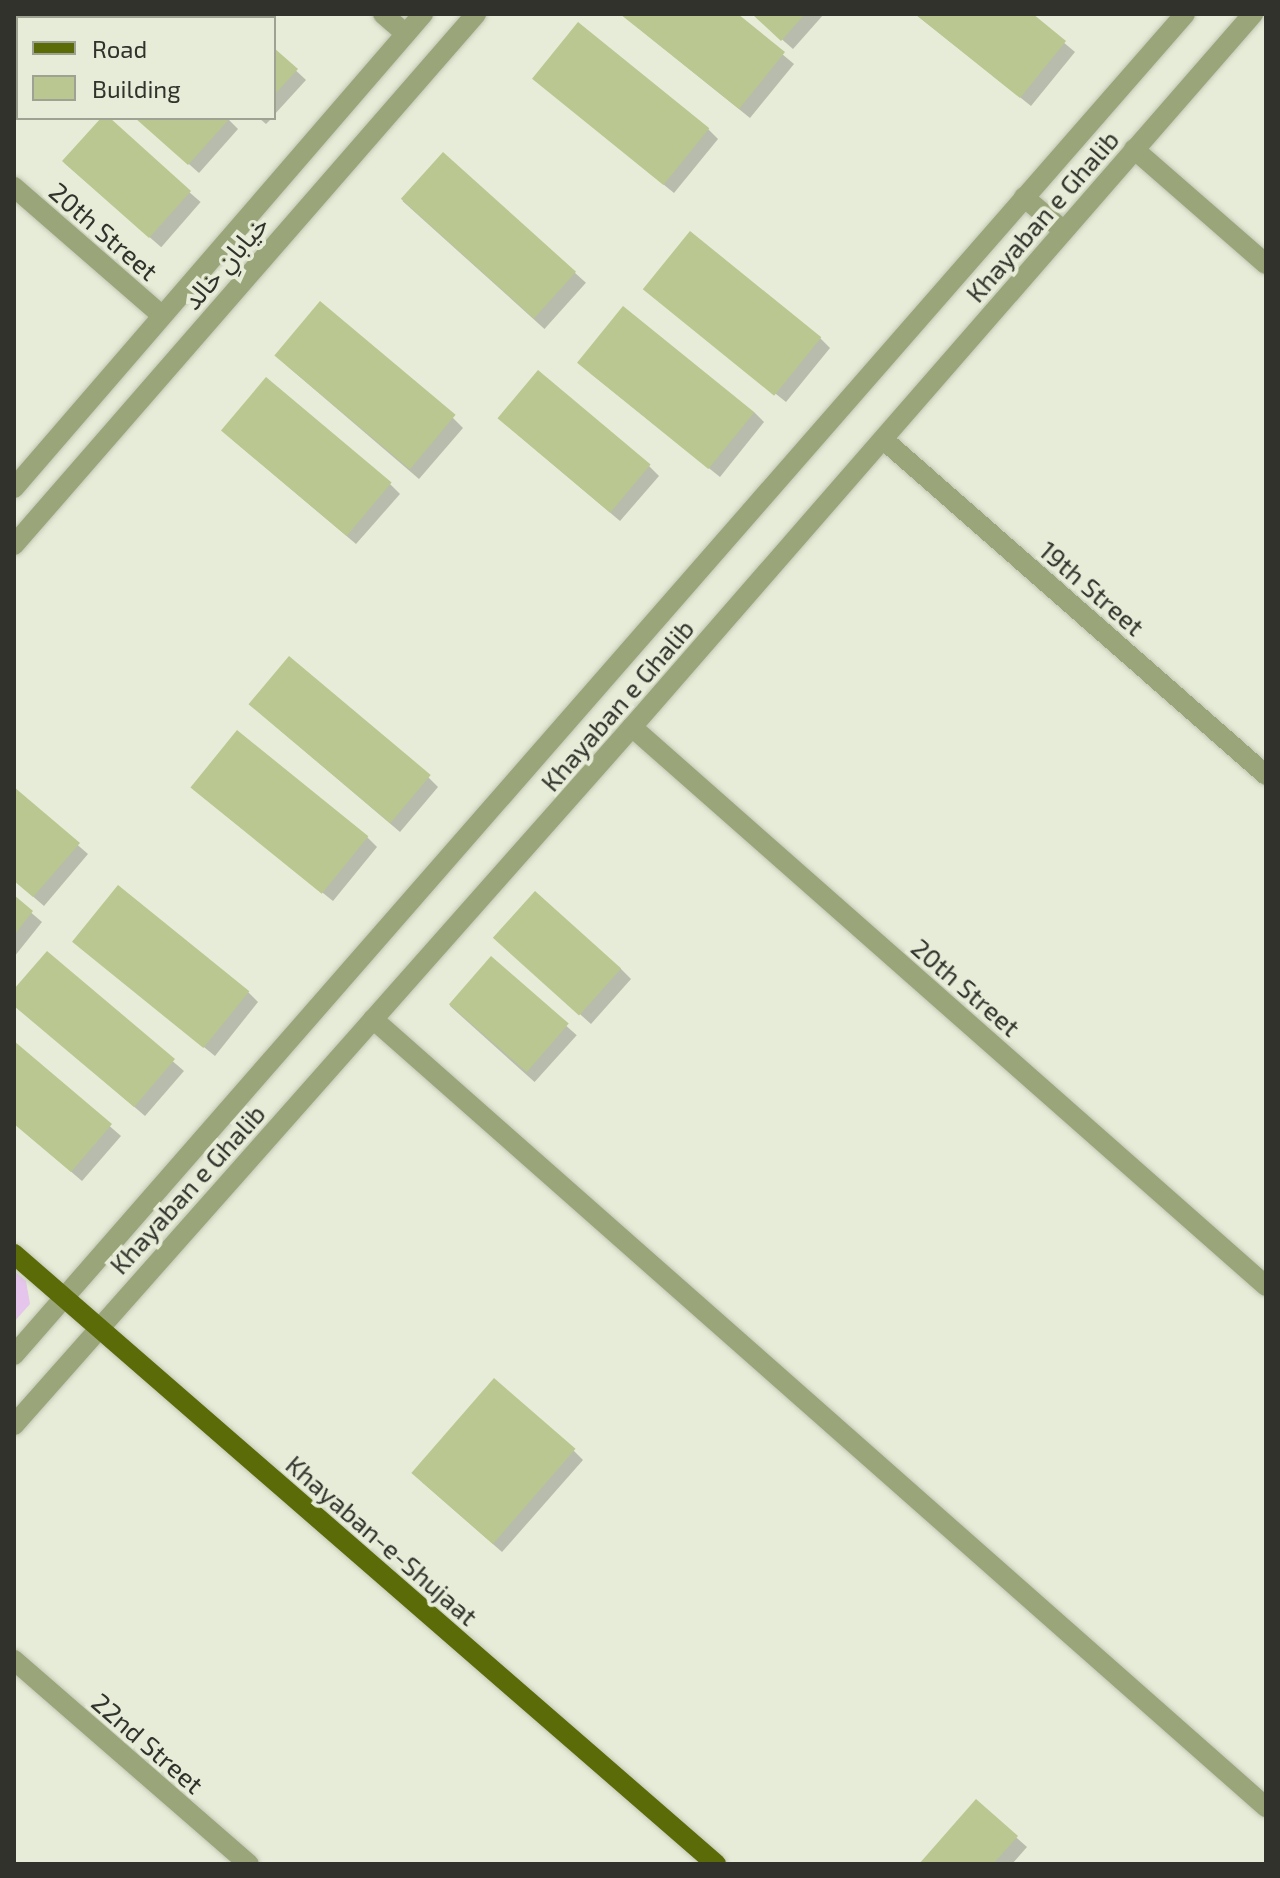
<!DOCTYPE html>
<meta charset="utf-8">
<style>
body{margin:0}
#map{position:relative;width:1280px;height:1878px;overflow:hidden;background:#e6ecd7;font-family:"Exo 2","Noto Sans Arabic",sans-serif}
div>[style]{position:absolute}
[style*='--x']{left:calc(var(--x)*1px);top:calc(var(--y)*1px);width:calc(var(--w)*1px);rotate:calc(var(--a)*1deg)}
.green>*{inset:0;background:#e5c5eb}
.shadow>*{inset:0;background:#0003;transform-origin:0 0}
.building>*{inset:0;background:#bac791;transform-origin:0 0}
.roads{filter:drop-shadow(0 0 2px #c2c7b5) drop-shadow(0 0 2px #c2c7b5)}
.minor>*{height:20px;margin:-10px;padding:0 10px;transform-origin:10px;border-radius:10px;background:#9aa57a}
.major>*{height:20px;margin:-10px;padding:0 10px;transform-origin:10px;border-radius:10px;background:#5b6b07}
span{translate:-50% -50%;white-space:nowrap;text-align:center;line-height:1.15;-webkit-text-stroke:8px #e6ecd7;paint-order:stroke}
.street-label{font-size:26px;color:#30322b}
.frame{position:absolute;inset:0;border:16px solid #30322b;pointer-events:none}
.legend{position:absolute;left:16px;top:16px;width:260px;height:104px;box-sizing:border-box;background:#e6ecd7;border:2px solid #9da292;margin:0;padding:10px 14px;list-style:none;font-size:24px;color:#30322b}
.legend li{display:flex;align-items:center;gap:16px;height:40px}
.legend b{width:40px;border:2px solid #9da292}
</style>
<div id="map">
<div class="green">
<div style="clip-path:polygon(14px 1271px,26px 1281px,30px 1304px,14px 1322px)"></div>
</div>
<div class="shadow">
<div style="clip-path:polygon(222px 14px,233px 14px,238px 18px,218px 18px)"></div>
<div style="clip-path:polygon(621px 14px,734px 14px,794px 64px,750px 118px)"></div>
<div style="clip-path:polygon(753px 14px,824px 14px,793px 49px)"></div>
<div style="clip-path:polygon(915px 14px,1030px 14px,1075px 52px,1031px 106px)"></div>
<div style="clip-path:polygon(274px 50px,306px 80px,274px 115px)"></div>
<div style="clip-path:polygon(534px 79px,708px 129px,718px 139px,674px 193px)"></div>
<div style="left:104px;top:118px;width:128px;height:60px;rotate:41deg"></div>
<div style="clip-path:polygon(137px 118px,227px 118px,238px 129px,199px 173px)"></div>
<div style="clip-path:polygon(259px 118px,272px 118px,266px 124px)"></div>
<div style="left:444px;top:155px;width:191px;height:62px;rotate:42deg"></div>
<div style="clip-path:polygon(656px 298px,820px 338px,830px 348px,786px 402px)"></div>
<div style="clip-path:polygon(286px 365px,453px 418px,463px 428px,419px 479px)"></div>
<div style="clip-path:polygon(590px 373px,754px 412px,764px 422px,720px 477px)"></div>
<div style="clip-path:polygon(510px 428px,649px 466px,659px 476px,620px 521px)"></div>
<div style="clip-path:polygon(233px 440px,390px 484px,400px 494px,356px 544px)"></div>
<div style="clip-path:polygon(260px 713px,428px 777px,438px 787px,400px 832px)"></div>
<div style="clip-path:polygon(14px 790px,88px 854px,44px 906px,14px 880px)"></div>
<div style="clip-path:polygon(203px 797px,367px 837px,377px 847px,333px 901px)"></div>
<div style="clip-path:polygon(14px 898px,42px 922px,14px 957px)"></div>
<div style="clip-path:polygon(74px 942px,248px 992px,258px 1002px,215px 1056px)"></div>
<div style="clip-path:polygon(506px 948px,621px 969px,631px 979px,591px 1024px)"></div>
<div style="clip-path:polygon(47px 953px,184px 1071px,145px 1116px,14px 1004px,14px 992px)"></div>
<div style="left:492px;top:959px;width:114px;height:63px;rotate:42deg"></div>
<div style="clip-path:polygon(14px 1043px,121px 1136px,82px 1181px,14px 1123px)"></div>
<div style="clip-path:polygon(573px 1450px,583px 1460px,502px 1552px,422px 1482px)"></div>
<div style="clip-path:polygon(976px 1802px,1027px 1847px,1012px 1864px,921px 1864px)"></div>
</div>
<div class="building">
<div style="clip-path:polygon(620px 14px,738px 14px,785px 52px,739px 109px)"></div>
<div style="clip-path:polygon(752px 14px,805px 14px,781px 41px)"></div>
<div style="clip-path:polygon(915px 14px,1033px 14px,1066px 41px,1020px 98px)"></div>
<div style="left:578px;top:22px;width:169px;height:73px;rotate:39deg"></div>
<div style="clip-path:polygon(274px 48px,298px 69px,274px 95px)"></div>
<div style="clip-path:polygon(101px 118px,110px 118px,191px 191px,149px 238px,62px 161px)"></div>
<div style="clip-path:polygon(135px 118px,230px 118px,188px 165px)"></div>
<div style="left:443px;top:152px;width:179px;height:63px;rotate:42deg"></div>
<div style="left:690px;top:231px;width:169px;height:75px;rotate:39deg"></div>
<div style="left:320px;top:301px;width:177px;height:71px;rotate:40deg"></div>
<div style="left:623px;top:306px;width:169px;height:73px;rotate:39deg"></div>
<div style="left:538px;top:370px;width:147px;height:63px;rotate:40deg"></div>
<div style="left:266px;top:377px;width:164px;height:70px;rotate:40deg"></div>
<div style="left:289px;top:656px;width:185px;height:63px;rotate:40deg"></div>
<div style="left:237px;top:730px;width:169px;height:74px;rotate:39deg"></div>
<div style="clip-path:polygon(14px 787px,80px 843px,33px 897px,14px 881px)"></div>
<div style="left:118px;top:885px;width:169px;height:73px;rotate:39deg"></div>
<div style="left:535px;top:891px;width:116px;height:63px;rotate:42deg"></div>
<div style="clip-path:polygon(14px 895px,33px 911px,14px 935px)"></div>
<div style="clip-path:polygon(47px 951px,175px 1059px,134px 1107px,14px 1006px,14px 989px)"></div>
<div style="left:491px;top:956px;width:103px;height:64px;rotate:41deg"></div>
<div style="clip-path:polygon(14px 1041px,112px 1124px,71px 1172px,14px 1124px)"></div>
<div style="left:494px;top:1378px;width:108px;height:126px;rotate:41deg"></div>
<div style="clip-path:polygon(976px 1799px,1018px 1836px,993px 1864px,919px 1864px)"></div>
</div>
<div class="roads">
<div class="minor">
<div style="--x:383;--y:14;--w:30;--a:41"></div>
<div style="--x:1134;--y:149;--w:175;--a:41.1"></div>
<div style="--x:14;--y:187;--w:194;--a:41"></div>
<div style="--x:1024;--y:197;--w:52;--a:40.4"></div>
<div style="--x:884;--y:440;--w:508;--a:41.25"></div>
<div style="--x:14;--y:488;--w:626;--a:-49.21"></div>
<div style="--x:14;--y:545;--w:704;--a:-48.97"></div>
<div style="--x:632;--y:727;--w:845;--a:41.4"></div>
<div style="--x:373;--y:1019;--w:1191;--a:41.43"></div>
<div style="--x:14;--y:1355;--w:1780;--a:-48.87"></div>
<div style="--x:14;--y:1425;--w:932;--a:-48.48"></div>
<div style="--x:632;--y:727;--w:946;--a:-48.95"></div>
<div style="--x:14;--y:1660;--w:311;--a:41"></div>
</div>
<div class="major">
<div style="--x:14;--y:1254;--w:930;--a:40.99"></div>
</div>
</div>
<div class="street-label">
<span style="left:1042px;top:216px;rotate:-49deg">Khayaban e Ghalib</span>
<span style="left:104px;top:231px;rotate:41deg">20th Street</span>
<span style="left:225px;top:262px;rotate:-49deg">خیابانِ خالد</span>
<span style="left:1092px;top:588px;rotate:41deg">19th Street</span>
<span style="left:617px;top:705px;rotate:-49deg">Khayaban e Ghalib</span>
<span style="left:966px;top:987px;rotate:41deg">20th Street</span>
<span style="left:187px;top:1189px;rotate:-48deg">Khayaban e Ghalib</span>
<span style="left:382px;top:1540px;rotate:41deg">Khayaban-e-Shujaat</span>
<span style="left:148px;top:1743px;rotate:41deg">22nd Street</span>
</div>
<div class="frame"></div>
<ul class="legend">
<li><b style="height:10px;background:#5b6b07"></b>Road</li>
<li><b style="height:22px;background:#bac791"></b>Building</li>
</ul>
</div>
